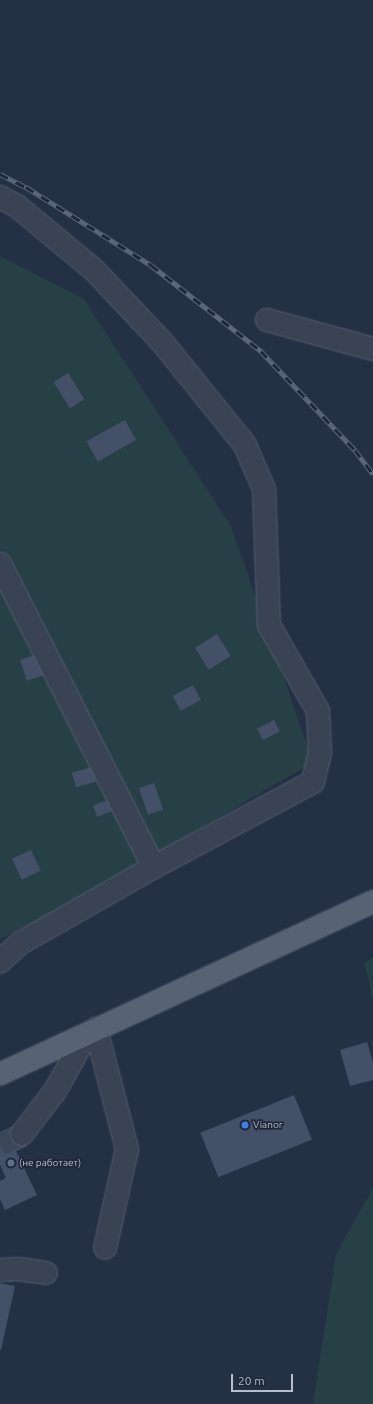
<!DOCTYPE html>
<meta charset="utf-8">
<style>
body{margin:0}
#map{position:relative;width:373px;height:1404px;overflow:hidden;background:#243145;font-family:Ubuntu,sans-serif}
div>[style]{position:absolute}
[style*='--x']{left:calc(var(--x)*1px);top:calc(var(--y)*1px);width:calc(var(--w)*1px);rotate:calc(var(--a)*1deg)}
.green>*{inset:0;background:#274046}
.building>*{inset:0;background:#435067;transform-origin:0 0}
.minor-tunnel>*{height:22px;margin-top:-11px;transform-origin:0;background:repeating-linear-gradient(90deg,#3a465a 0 22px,transparent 0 33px)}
.roads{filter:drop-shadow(0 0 1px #555e6e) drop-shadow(0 0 1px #555e6e)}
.minor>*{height:22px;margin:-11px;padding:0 11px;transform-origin:11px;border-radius:11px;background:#394354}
.major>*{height:22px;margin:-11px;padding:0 11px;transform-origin:11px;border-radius:11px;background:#576274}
.rail>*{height:4.5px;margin-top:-2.25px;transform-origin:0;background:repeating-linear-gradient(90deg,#1e283a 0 9px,#5b677b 0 18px);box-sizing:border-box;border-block:1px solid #5b677b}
.dots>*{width:11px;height:11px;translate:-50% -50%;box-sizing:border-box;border:2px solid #1e283a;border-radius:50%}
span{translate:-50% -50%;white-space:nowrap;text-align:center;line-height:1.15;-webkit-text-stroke:3.5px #1e283a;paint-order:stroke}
.poi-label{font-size:10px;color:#b7bece}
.left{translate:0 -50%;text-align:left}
.scale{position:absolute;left:231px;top:1374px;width:62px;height:18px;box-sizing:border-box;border:2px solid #b7bece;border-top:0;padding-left:5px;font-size:12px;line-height:14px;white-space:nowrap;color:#b7bece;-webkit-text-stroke:3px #1e283a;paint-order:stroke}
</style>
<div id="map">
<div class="green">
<div style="clip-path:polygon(0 256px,84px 299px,231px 526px,313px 762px,63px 909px,0 939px)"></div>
<div style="clip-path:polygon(373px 958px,373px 1001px,365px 963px)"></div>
<div style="clip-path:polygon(373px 1188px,373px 1404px,313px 1404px,336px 1254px)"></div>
</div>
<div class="building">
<div style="left:68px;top:373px;width:31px;height:17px;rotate:58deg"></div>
<div style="left:125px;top:420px;width:23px;height:44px;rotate:61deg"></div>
<div style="left:217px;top:634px;width:26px;height:26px;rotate:58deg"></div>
<div style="left:38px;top:654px;width:22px;height:19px;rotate:72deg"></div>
<div style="left:193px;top:685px;width:17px;height:23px;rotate:62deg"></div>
<div style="left:274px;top:720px;width:13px;height:19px;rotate:63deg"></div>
<div style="left:92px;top:767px;width:15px;height:21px;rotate:74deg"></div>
<div style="left:154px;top:783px;width:28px;height:16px;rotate:71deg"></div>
<div style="left:108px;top:800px;width:12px;height:16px;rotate:70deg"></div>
<div style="left:31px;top:850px;width:23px;height:21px;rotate:65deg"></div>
<div style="clip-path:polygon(367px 1042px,373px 1062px,373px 1080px,350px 1086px,340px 1050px)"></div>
<div style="left:294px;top:1095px;width:48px;height:101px;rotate:68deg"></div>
<div style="clip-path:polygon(17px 1124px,27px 1146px,16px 1151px,37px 1195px,5px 1210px,0 1199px,0 1181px,6px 1178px,0 1165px,0 1132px)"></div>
<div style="clip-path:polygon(0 1283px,15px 1286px,1px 1350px,0 1350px)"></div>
</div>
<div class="minor-tunnel">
<div style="--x:0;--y:1145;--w:25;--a:-27"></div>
</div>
<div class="roads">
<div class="minor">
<div style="--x:0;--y:197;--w:19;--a:28"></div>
<div style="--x:17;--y:206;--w:99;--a:39.7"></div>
<div style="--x:93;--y:269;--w:100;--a:46.6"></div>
<div style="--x:162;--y:342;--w:132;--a:51.1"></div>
<div style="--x:245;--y:445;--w:48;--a:66.6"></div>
<div style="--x:264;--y:489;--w:136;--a:87.9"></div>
<div style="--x:269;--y:625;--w:99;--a:60.3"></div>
<div style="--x:318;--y:711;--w:42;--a:87.3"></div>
<div style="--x:320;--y:753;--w:30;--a:104"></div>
<div style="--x:313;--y:782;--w:180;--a:151.9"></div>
<div style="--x:154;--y:867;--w:155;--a:150.3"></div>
<div style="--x:19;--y:944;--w:26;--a:137"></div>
<div style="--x:267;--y:320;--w:110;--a:15.3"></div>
<div style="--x:0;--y:564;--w:340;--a:63.1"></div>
<div style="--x:96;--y:1029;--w:124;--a:75.5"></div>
<div style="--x:127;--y:1149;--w:101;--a:102.5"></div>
<div style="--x:22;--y:1134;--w:54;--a:-52.5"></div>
<div style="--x:55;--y:1091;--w:55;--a:-60.6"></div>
<div style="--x:82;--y:1043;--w:20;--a:-45"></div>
<div style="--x:0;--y:1270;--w:18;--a:-3"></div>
<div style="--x:18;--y:1269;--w:28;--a:8"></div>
</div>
<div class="major">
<div style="--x:0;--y:1074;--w:411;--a:-24.8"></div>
</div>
</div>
<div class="rail">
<div style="--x:0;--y:174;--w:29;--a:27"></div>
<div style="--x:26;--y:187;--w:147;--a:32"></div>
<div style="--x:151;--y:265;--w:140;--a:38"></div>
<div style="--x:261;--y:351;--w:137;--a:46.5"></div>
<div style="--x:355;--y:450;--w:30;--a:53"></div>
</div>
<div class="dots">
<div style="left:245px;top:1125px;background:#3f7fe0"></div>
<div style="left:11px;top:1163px;background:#5c6f8a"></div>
</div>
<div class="poi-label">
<span class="left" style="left:253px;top:1125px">Vianor</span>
<span class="left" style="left:19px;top:1163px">(не работает)</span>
</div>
<div class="scale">20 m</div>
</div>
